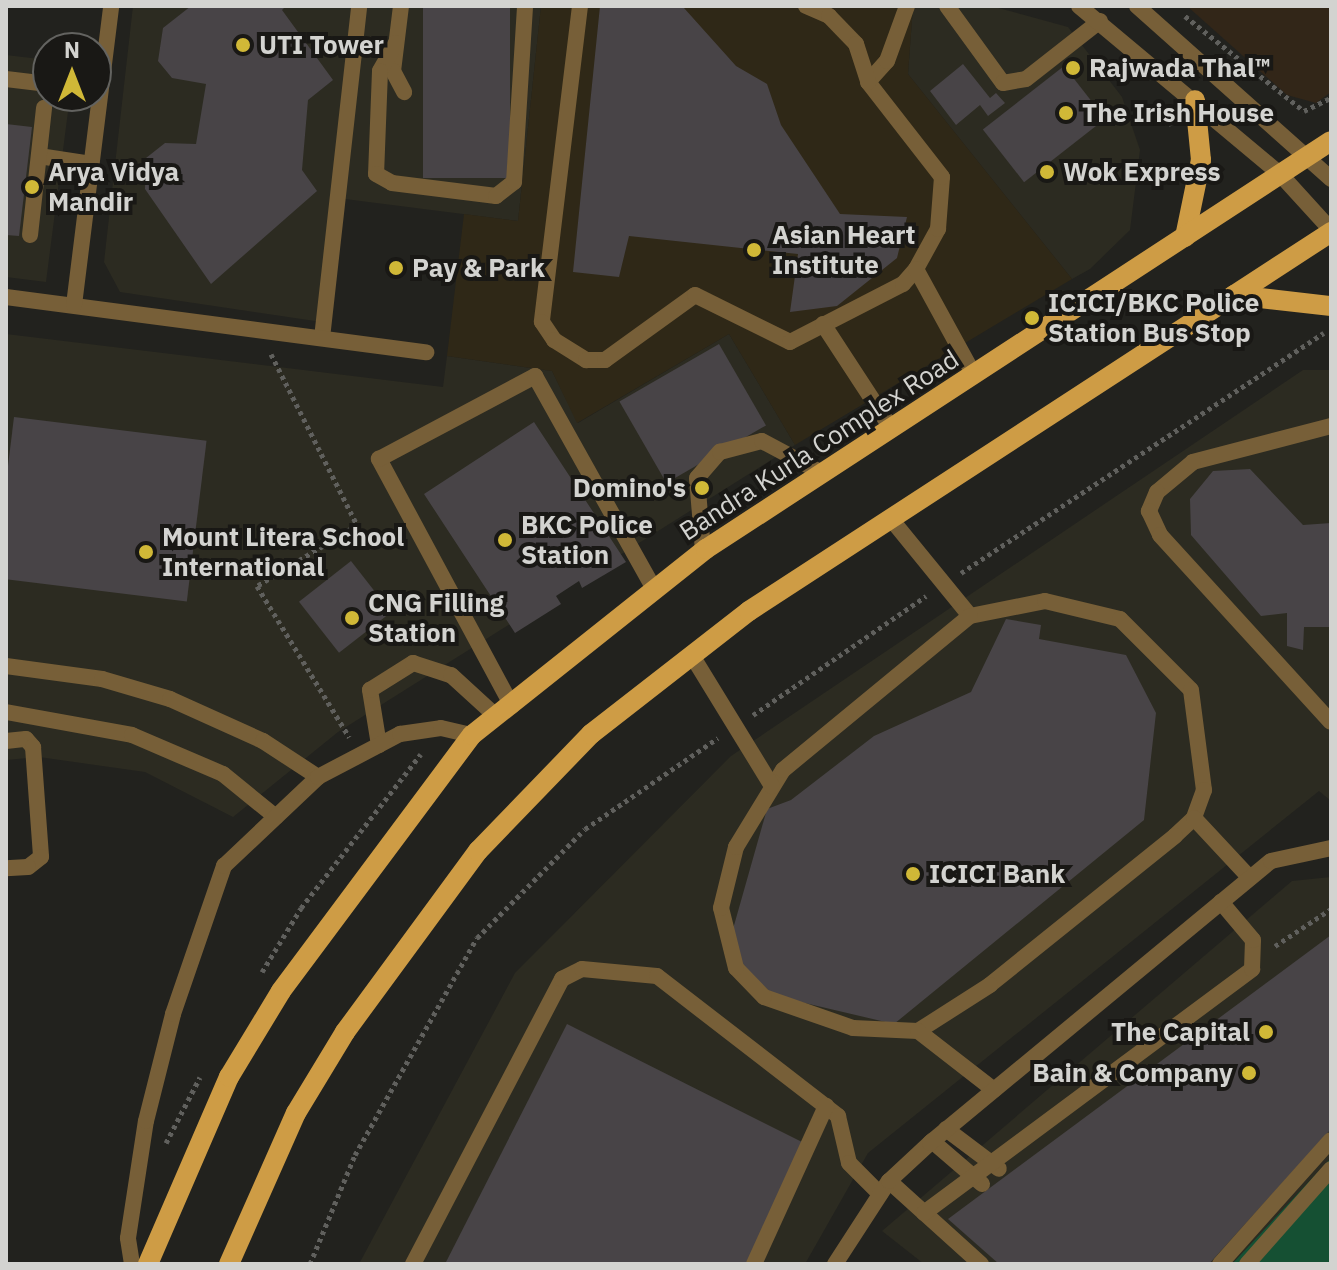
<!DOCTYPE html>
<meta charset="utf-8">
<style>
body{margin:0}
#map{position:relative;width:1337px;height:1270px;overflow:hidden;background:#22221e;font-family:"IBM Plex Sans",sans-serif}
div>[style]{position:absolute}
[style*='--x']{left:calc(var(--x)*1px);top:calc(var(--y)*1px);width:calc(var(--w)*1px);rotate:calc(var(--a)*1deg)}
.built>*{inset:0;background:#2c2b21}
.industrial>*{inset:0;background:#322618}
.medical>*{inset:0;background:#2f2817}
.green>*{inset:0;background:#155033}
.building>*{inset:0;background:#484447;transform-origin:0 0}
.path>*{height:5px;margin-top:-2.5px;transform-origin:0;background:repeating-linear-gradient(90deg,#60605d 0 4px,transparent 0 8px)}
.service>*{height:16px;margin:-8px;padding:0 8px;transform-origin:8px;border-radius:8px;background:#775f38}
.tertiary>*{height:16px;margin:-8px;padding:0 8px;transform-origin:8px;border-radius:8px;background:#775f38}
.primary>*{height:20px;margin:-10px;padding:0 10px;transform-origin:10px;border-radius:10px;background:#ce9c45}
.dots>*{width:22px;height:22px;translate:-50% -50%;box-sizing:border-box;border:4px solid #191815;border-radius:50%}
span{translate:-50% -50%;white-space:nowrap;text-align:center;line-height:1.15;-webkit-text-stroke:8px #191815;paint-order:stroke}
.poi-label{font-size:26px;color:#d3d3d0;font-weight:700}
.left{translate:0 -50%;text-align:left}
.right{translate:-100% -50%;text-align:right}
.street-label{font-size:26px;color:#d3d3d0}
.frame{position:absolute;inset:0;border:8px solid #d3d3d0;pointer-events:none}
.north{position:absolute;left:32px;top:32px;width:80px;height:80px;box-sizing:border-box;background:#191815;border:2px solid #636360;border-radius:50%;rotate:0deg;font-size:22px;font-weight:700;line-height:32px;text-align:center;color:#d3d3d0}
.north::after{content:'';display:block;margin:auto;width:28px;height:36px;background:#d0b837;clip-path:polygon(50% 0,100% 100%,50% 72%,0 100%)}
</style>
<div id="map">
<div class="built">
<div style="clip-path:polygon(133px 6px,541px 6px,518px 221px,345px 199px,329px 323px,120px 292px,104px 262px)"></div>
<div style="clip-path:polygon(913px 6px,991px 6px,1068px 27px,1122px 97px,1140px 150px,1130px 230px,1090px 269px,1072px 279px,908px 74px)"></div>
<div style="clip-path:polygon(6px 55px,48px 60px,48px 96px,70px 96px,46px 282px,6px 277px)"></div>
<div style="clip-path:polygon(6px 334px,443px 387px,447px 356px,552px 371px,578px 423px,729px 334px,795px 445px,338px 732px,233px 817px,145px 772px,39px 757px,6px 760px)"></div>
<div style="clip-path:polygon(1303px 370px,1331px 370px,1331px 801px,1319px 791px,868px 1153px,805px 1264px,359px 1264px,515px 973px,731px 756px)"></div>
<div style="clip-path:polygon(1331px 877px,1331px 1158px,1232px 1264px,924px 1264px,882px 1231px,1292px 881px)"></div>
</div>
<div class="industrial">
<div style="clip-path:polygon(1187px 6px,1331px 6px,1331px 92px,1316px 103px,1287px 95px)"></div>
</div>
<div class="medical">
<div style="clip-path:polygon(541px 6px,913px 6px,908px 74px,1072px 279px,795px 445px,729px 334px,577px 423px,552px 371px,447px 356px,464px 214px,518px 221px)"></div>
</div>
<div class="green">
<div style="clip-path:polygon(1331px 1158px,1331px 1264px,1232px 1264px)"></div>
</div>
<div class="building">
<div style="clip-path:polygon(191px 6px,286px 6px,282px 10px,333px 80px,308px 100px,302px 170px,317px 191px,211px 284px,145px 189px,146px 158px,165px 143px,196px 144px,206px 84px,172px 78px,158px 61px,163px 28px)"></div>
<div style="left:423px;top:6px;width:87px;height:172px"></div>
<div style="clip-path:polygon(600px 6px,684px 8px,736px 66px,767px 84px,781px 125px,840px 214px,907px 217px,897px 258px,837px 306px,790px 312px,798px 254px,629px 236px,619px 277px,573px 272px)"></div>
<div style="clip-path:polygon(963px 64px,990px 98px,996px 93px,1005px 103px,988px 116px,980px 105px,956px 125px,930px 91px)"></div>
<div style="left:1064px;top:66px;width:67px;height:103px;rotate:52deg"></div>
<div style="clip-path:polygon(6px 124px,32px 127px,19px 236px,6px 235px)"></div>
<div style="left:719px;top:344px;width:94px;height:115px;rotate:60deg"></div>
<div style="left:14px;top:417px;width:194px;height:162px;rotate:7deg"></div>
<div style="clip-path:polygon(534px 422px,626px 562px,582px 588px,579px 581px,556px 596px,561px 604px,515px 633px,424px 494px)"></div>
<div style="clip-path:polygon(1250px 469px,1303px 525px,1331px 523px,1331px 627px,1304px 627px,1303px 650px,1287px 646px,1287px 613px,1261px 616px,1191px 535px,1190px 499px,1213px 471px)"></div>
<div style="left:351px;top:561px;width:65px;height:66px;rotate:52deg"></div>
<div style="clip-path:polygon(1006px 619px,1041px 625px,1039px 639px,1126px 655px,1156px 713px,1144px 820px,894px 1024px,775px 996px,744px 969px,733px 929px,767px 809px,791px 800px,874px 736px,971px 692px)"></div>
<div style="clip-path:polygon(1331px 935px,1331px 1129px,1209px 1264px,999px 1264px,948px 1219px)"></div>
<div style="clip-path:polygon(567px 1024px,808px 1145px,748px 1264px,445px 1264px)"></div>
</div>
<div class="path">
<div style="--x:1185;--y:16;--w:152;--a:38.6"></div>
<div style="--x:1304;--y:111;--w:30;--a:-26"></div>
<div style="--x:1158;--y:103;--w:26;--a:58"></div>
<div style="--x:271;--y:354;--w:191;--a:63.3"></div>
<div style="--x:357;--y:525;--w:117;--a:148.6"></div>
<div style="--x:257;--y:586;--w:177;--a:58.6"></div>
<div style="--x:961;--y:573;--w:435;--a:-33.5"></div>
<div style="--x:753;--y:715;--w:210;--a:-34.5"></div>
<div style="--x:1275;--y:946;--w:67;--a:-33.5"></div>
<div style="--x:262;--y:972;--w:75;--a:-58.6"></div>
<div style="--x:301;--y:908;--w:195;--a:-52.1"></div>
<div style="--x:166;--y:1143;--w:74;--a:-62.7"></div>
<div style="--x:310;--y:1264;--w:118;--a:-67.6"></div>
<div style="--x:355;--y:1155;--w:249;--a:-60.7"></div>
<div style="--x:477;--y:938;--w:153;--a:-45.3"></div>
<div style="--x:585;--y:829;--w:161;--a:-34.4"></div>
</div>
<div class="service">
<div style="--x:401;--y:6;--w:65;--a:97"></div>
<div style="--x:393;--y:71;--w:24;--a:62"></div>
<div style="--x:580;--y:6;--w:318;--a:96.9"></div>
<div style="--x:542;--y:322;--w:22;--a:56"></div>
<div style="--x:554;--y:340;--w:38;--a:32"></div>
<div style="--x:586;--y:360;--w:19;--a:0"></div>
<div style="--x:605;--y:360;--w:111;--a:-35.8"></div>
<div style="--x:695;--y:295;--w:106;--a:26.3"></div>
<div style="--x:790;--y:342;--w:127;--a:-27.2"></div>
<div style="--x:903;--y:284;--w:20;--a:-49"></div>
<div style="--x:916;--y:269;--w:46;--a:-61.2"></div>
<div style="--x:938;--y:229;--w:52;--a:-85.6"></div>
<div style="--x:942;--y:177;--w:120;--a:-127.9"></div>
<div style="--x:868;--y:82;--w:28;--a:-48"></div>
<div style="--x:887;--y:61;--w:59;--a:-70"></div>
<div style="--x:806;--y:6;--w:25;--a:23"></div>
<div style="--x:829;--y:16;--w:39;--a:46"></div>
<div style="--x:856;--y:44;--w:40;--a:72"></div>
<div style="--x:947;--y:6;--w:95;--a:54"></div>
<div style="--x:1003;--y:83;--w:23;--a:-10"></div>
<div style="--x:1026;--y:79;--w:94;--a:-38.1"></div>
<div style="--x:396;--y:43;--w:32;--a:120"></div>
<div style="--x:380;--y:71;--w:103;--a:92.2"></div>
<div style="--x:376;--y:174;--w:18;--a:29"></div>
<div style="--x:392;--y:183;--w:105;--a:7.1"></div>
<div style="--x:496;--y:196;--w:23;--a:-38"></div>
<div style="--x:514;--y:182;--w:176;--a:-86.4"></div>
<div style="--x:6;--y:79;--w:42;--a:6.8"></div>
<div style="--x:39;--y:156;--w:53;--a:8.7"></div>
<div style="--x:30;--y:235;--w:128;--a:-83.7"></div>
<div style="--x:916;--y:269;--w:121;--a:61.3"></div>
<div style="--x:823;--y:324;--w:124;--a:56.8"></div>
<div style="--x:322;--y:338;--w:334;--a:-83.6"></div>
<div style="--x:1331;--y:426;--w:143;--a:165.4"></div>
<div style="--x:1193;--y:462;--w:47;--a:140.2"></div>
<div style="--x:1157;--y:492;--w:21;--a:113"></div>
<div style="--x:1149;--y:511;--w:26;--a:65"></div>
<div style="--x:1160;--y:535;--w:253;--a:47.6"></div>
<div style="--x:891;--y:519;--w:125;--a:50.8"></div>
<div style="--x:970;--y:616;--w:76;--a:-11.3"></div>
<div style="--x:1045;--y:601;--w:77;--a:13.5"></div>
<div style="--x:1120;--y:619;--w:100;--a:45"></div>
<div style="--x:1191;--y:690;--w:101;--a:82.6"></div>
<div style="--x:1204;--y:790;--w:30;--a:110"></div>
<div style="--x:1194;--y:818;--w:26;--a:137"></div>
<div style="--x:1175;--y:836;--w:238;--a:141.2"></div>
<div style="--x:990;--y:985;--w:85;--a:147.4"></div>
<div style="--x:918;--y:1031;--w:65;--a:-177.4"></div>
<div style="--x:853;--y:1028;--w:94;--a:-160.8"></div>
<div style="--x:764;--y:997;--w:40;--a:-134"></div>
<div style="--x:736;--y:968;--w:62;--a:-104"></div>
<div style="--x:721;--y:908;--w:63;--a:-76.2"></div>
<div style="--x:736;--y:847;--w:90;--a:-58.6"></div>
<div style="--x:783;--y:770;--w:242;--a:-39.5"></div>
<div style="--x:703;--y:551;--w:73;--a:-94.7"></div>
<div style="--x:697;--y:478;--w:35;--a:-49"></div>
<div style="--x:720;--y:452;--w:43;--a:-14.7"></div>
<div style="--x:762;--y:441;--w:68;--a:28.1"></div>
<div style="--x:691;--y:654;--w:155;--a:58.5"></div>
<div style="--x:6;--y:666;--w:97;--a:7.7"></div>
<div style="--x:102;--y:679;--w:71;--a:16.4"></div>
<div style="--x:170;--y:699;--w:102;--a:24.3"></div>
<div style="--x:263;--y:741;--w:66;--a:33.2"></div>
<div style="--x:512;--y:706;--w:281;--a:-118.3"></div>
<div style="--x:379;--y:459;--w:177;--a:-28"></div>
<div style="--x:535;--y:376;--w:242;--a:60.8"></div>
<div style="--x:6;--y:712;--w:128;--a:10.3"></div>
<div style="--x:132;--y:735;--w:99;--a:23.2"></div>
<div style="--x:223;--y:774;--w:68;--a:39.1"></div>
<div style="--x:6;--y:741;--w:20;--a:-6"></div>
<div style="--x:26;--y:739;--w:11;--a:49"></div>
<div style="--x:33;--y:747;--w:110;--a:85.8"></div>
<div style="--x:41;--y:857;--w:16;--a:142"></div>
<div style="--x:28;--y:867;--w:22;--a:177"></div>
<div style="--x:379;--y:745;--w:56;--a:-99.3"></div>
<div style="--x:370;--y:690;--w:51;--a:-32.1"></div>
<div style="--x:413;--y:663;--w:40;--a:18"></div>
<div style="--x:451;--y:675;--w:62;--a:42.4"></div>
<div style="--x:1194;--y:818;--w:82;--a:47"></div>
<div style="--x:918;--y:1031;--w:96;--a:37.8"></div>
<div style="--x:946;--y:1129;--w:66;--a:37"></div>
<div style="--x:932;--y:1141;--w:66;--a:40.7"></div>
<div style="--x:889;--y:1181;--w:124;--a:42.1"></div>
<div style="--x:924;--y:1213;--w:409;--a:-36.6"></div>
<div style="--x:1252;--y:969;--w:29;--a:-88"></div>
<div style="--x:1253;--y:940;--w:50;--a:-130.1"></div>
<div style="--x:132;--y:1264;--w:26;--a:-99"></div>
<div style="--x:128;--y:1238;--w:118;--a:-81.3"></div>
<div style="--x:146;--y:1121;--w:110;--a:-75.8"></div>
<div style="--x:173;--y:1014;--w:157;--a:-71"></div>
<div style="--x:224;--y:866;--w:129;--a:-43.4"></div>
<div style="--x:318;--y:777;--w:93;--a:-27.7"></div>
<div style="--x:400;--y:734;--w:41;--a:-8.3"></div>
<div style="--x:441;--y:728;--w:32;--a:13"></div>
<div style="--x:413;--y:1264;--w:322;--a:-62.4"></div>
<div style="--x:562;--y:979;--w:22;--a:-27"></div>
<div style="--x:582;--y:969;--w:75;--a:5.3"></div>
<div style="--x:657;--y:976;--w:229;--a:37.7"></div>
<div style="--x:838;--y:1116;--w:48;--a:76.8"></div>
<div style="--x:849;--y:1163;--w:44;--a:45"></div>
<div style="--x:754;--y:1264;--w:174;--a:-65.5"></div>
<div style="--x:1220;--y:1264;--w:166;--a:-48.2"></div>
<div style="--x:1247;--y:1264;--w:127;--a:-48.5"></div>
</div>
<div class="tertiary">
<div style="--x:1079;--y:6;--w:262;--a:39.9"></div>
<div style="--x:1280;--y:174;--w:76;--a:47.7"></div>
<div style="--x:1137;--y:6;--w:260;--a:41.7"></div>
<div style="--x:6;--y:297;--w:424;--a:7.5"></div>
<div style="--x:74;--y:305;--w:301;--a:-82.9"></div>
<div style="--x:835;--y:1264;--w:99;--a:-57"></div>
<div style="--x:889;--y:1181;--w:56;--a:-42.8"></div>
<div style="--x:930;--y:1143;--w:442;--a:-39.6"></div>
<div style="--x:1271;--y:861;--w:61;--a:-12.2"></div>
</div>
<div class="primary">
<div style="--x:1185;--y:237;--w:79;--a:-78.3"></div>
<div style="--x:1201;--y:160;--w:60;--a:-95.7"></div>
<div style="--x:1234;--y:295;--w:98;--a:6.5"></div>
<div style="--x:148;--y:1264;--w:204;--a:-66.6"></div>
<div style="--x:229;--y:1077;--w:100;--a:-58.8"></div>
<div style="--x:281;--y:991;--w:319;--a:-53.3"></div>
<div style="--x:472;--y:735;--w:299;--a:-38.5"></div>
<div style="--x:706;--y:549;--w:746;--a:-33.14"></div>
<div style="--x:229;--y:1264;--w:165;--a:-66.1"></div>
<div style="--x:296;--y:1113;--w:95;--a:-58.8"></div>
<div style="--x:345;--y:1032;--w:225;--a:-53.7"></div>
<div style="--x:478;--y:851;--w:163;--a:-46"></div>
<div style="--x:591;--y:734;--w:200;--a:-37.9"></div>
<div style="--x:749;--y:611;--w:695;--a:-33.07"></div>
</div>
<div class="dots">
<div style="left:243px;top:45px;background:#d0b837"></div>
<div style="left:1073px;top:68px;background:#d0b837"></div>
<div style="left:1066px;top:113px;background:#d0b837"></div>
<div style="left:1047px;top:172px;background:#d0b837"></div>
<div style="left:32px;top:187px;background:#d0b837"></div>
<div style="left:754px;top:250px;background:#d0b837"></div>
<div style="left:396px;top:268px;background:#d0b837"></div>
<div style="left:1032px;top:318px;background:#d0b837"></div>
<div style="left:702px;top:488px;background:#d0b837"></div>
<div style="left:505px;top:540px;background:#d0b837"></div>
<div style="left:146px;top:552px;background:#d0b837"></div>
<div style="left:352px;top:618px;background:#d0b837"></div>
<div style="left:913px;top:874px;background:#d0b837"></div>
<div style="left:1266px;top:1032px;background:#d0b837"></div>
<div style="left:1249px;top:1073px;background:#d0b837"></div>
</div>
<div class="poi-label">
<span class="left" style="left:259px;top:45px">UTI Tower</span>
<span class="left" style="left:1089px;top:68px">Rajwada Thal™</span>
<span class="left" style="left:1082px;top:113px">The Irish House</span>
<span class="left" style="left:48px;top:187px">Arya Vidya<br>Mandir</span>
<span class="left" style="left:1063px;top:172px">Wok Express</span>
<span class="left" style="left:772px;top:250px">Asian Heart<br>Institute</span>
<span class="left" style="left:412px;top:268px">Pay &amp; Park</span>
<span class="left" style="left:1048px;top:318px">ICICI/BKC Police<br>Station Bus Stop</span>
<span class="right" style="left:686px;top:488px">Domino's</span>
<span class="left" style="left:521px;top:540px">BKC Police<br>Station</span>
<span class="left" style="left:162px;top:552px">Mount Litera School<br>International</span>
<span class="left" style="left:368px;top:618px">CNG Filling<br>Station</span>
<span class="left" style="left:929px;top:874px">ICICI Bank</span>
<span class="right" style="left:1250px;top:1032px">The Capital</span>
<span class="right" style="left:1233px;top:1073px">Bain &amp; Company</span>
</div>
<div class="street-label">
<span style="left:819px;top:445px;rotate:-33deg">Bandra Kurla Complex Road</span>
</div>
<div class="frame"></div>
<div class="north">N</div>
</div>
